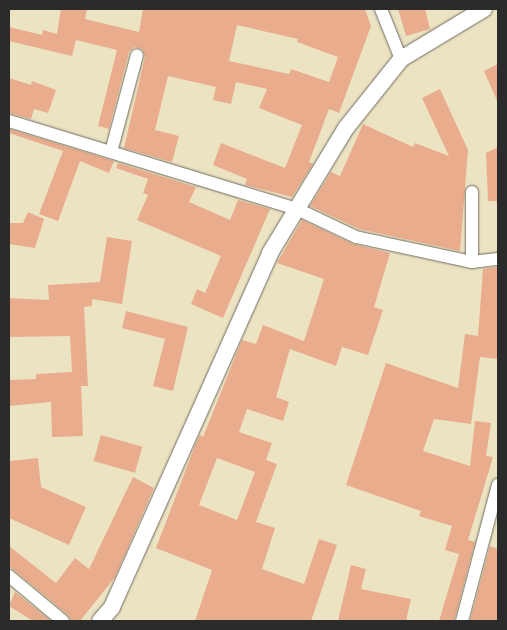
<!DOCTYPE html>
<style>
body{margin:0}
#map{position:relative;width:507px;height:630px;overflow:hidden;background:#ece3c3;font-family:Pangolin,sans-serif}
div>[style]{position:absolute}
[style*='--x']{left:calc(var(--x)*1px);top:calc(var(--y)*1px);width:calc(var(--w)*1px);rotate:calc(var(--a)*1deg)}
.building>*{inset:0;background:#e9ad8d;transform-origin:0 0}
.roads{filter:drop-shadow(0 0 1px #6f6b60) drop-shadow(0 0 1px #6f6b60)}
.minor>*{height:12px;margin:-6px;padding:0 6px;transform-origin:6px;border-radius:6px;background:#fff}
.tertiary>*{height:16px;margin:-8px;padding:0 8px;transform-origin:8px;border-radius:8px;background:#fff}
span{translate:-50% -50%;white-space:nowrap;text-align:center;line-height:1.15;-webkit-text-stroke:4.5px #fbf7ec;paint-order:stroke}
.frame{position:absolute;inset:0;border:10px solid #2b2b2b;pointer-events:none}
</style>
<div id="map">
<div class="building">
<div style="clip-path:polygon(evenodd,61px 9px,87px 9px,85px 19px,139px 32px,143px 9px,365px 9px,371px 26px,339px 113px,329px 109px,309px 162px,313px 164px,292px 197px,245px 185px,247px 179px,213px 165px,221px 143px,285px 168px,302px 125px,259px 108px,267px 89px,236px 82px,231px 104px,213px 100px,216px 87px,168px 76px,155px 130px,179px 136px,172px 162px,124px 148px,145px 57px,142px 49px,134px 47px,129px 52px,109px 129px,98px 126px,117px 50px,76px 40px,72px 56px,9px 41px,9px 27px,42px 35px,43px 30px,57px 34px,61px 9px,237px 25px,298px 39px,297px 42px,338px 57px,329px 82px,291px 69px,289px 74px,229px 61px,237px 25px)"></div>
<div style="clip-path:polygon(398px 9px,425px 9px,430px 29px,406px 36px)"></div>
<div style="clip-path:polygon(498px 64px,498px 103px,484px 71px)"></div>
<div style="clip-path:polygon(9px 78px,31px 85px,32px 81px,56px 90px,48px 113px,34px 109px,31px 119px,9px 113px)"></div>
<div style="clip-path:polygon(440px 89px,468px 150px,460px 251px,359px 229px,310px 206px,331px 172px,340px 176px,363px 124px,413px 147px,415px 143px,449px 156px,422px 98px)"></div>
<div style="clip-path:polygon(9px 129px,114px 161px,109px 173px,80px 161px,58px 221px,39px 214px,63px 151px,9px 133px)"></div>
<div style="clip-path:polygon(498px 147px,498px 201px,488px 201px,486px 153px)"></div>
<div style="clip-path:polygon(118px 163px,196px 187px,189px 202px,230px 220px,238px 200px,270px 209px,223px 318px,191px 304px,197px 289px,205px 293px,221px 256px,137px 220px,148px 195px,143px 193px,148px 179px,116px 168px)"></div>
<div style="clip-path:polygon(28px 212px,44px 219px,35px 248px,9px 244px,9px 223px,23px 223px)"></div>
<div style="clip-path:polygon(evenodd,302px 220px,353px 244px,390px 253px,374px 307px,383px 310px,368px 355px,342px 347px,336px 366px,290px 349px,276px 397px,289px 402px,283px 421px,247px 409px,239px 432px,272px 443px,266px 460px,277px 464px,256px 522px,275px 528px,262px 569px,304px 584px,319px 539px,337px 545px,311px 621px,195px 621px,212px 570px,156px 548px,196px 443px,200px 435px,203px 437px,242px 340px,256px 344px,263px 325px,304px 341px,324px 279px,277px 263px,302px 220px,217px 458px,255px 472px,237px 520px,199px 505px,217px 458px)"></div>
<div style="clip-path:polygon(107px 237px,132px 241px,122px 304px,92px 299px,92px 306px,84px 307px,88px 386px,81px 386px,83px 436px,52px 437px,51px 402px,9px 406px,9px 380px,36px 379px,36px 374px,72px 372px,70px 336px,9px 337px,9px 298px,49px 300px,48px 285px,100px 282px)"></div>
<div style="clip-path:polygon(498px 267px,498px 359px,480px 357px,471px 424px,434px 419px,423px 451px,470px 466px,475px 421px,491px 423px,486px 456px,493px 457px,468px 540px,475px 542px,454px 621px,439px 621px,459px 554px,445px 550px,452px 526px,419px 516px,421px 511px,346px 485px,386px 363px,458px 388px,465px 334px,478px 336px,483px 269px)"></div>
<div style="clip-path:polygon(126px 311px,188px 327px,173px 391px,153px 386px,165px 339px,122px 328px)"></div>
<div style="left:101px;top:435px;width:43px;height:27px;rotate:16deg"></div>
<div style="clip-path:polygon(38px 458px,41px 487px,86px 507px,69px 545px,9px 518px,9px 461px)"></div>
<div style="clip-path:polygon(133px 477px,154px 488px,115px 577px,80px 621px,71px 621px,68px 615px,9px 566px,9px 546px,56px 583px,75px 558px,89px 569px)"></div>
<div style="clip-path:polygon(490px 546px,498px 549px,498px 621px,470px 621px)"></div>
<div style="clip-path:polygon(351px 565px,366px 569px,361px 589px,411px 599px,406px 621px,338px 621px)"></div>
<div style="clip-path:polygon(15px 592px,51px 621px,33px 621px,9px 606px)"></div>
</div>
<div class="roads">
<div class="minor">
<div style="--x:381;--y:9;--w:54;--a:68.2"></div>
<div style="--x:9;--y:121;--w:301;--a:17"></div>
<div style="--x:297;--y:209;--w:65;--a:25.4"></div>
<div style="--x:356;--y:237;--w:119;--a:12.2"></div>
<div style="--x:472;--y:262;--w:26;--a:-7"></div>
<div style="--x:111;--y:152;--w:100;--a:-75"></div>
<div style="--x:472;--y:262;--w:70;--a:-90"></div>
<div style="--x:9;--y:576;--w:70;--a:39.8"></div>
<div style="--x:462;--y:621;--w:141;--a:-75.2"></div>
</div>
<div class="tertiary">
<div style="--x:100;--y:621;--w:18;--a:-49"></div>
<div style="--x:112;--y:607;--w:388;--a:-65.9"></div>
<div style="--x:270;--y:253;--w:146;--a:-58.7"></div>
<div style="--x:346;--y:128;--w:88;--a:-51.4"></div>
<div style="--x:401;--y:59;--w:97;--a:-31.1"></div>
</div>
</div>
<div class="frame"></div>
</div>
